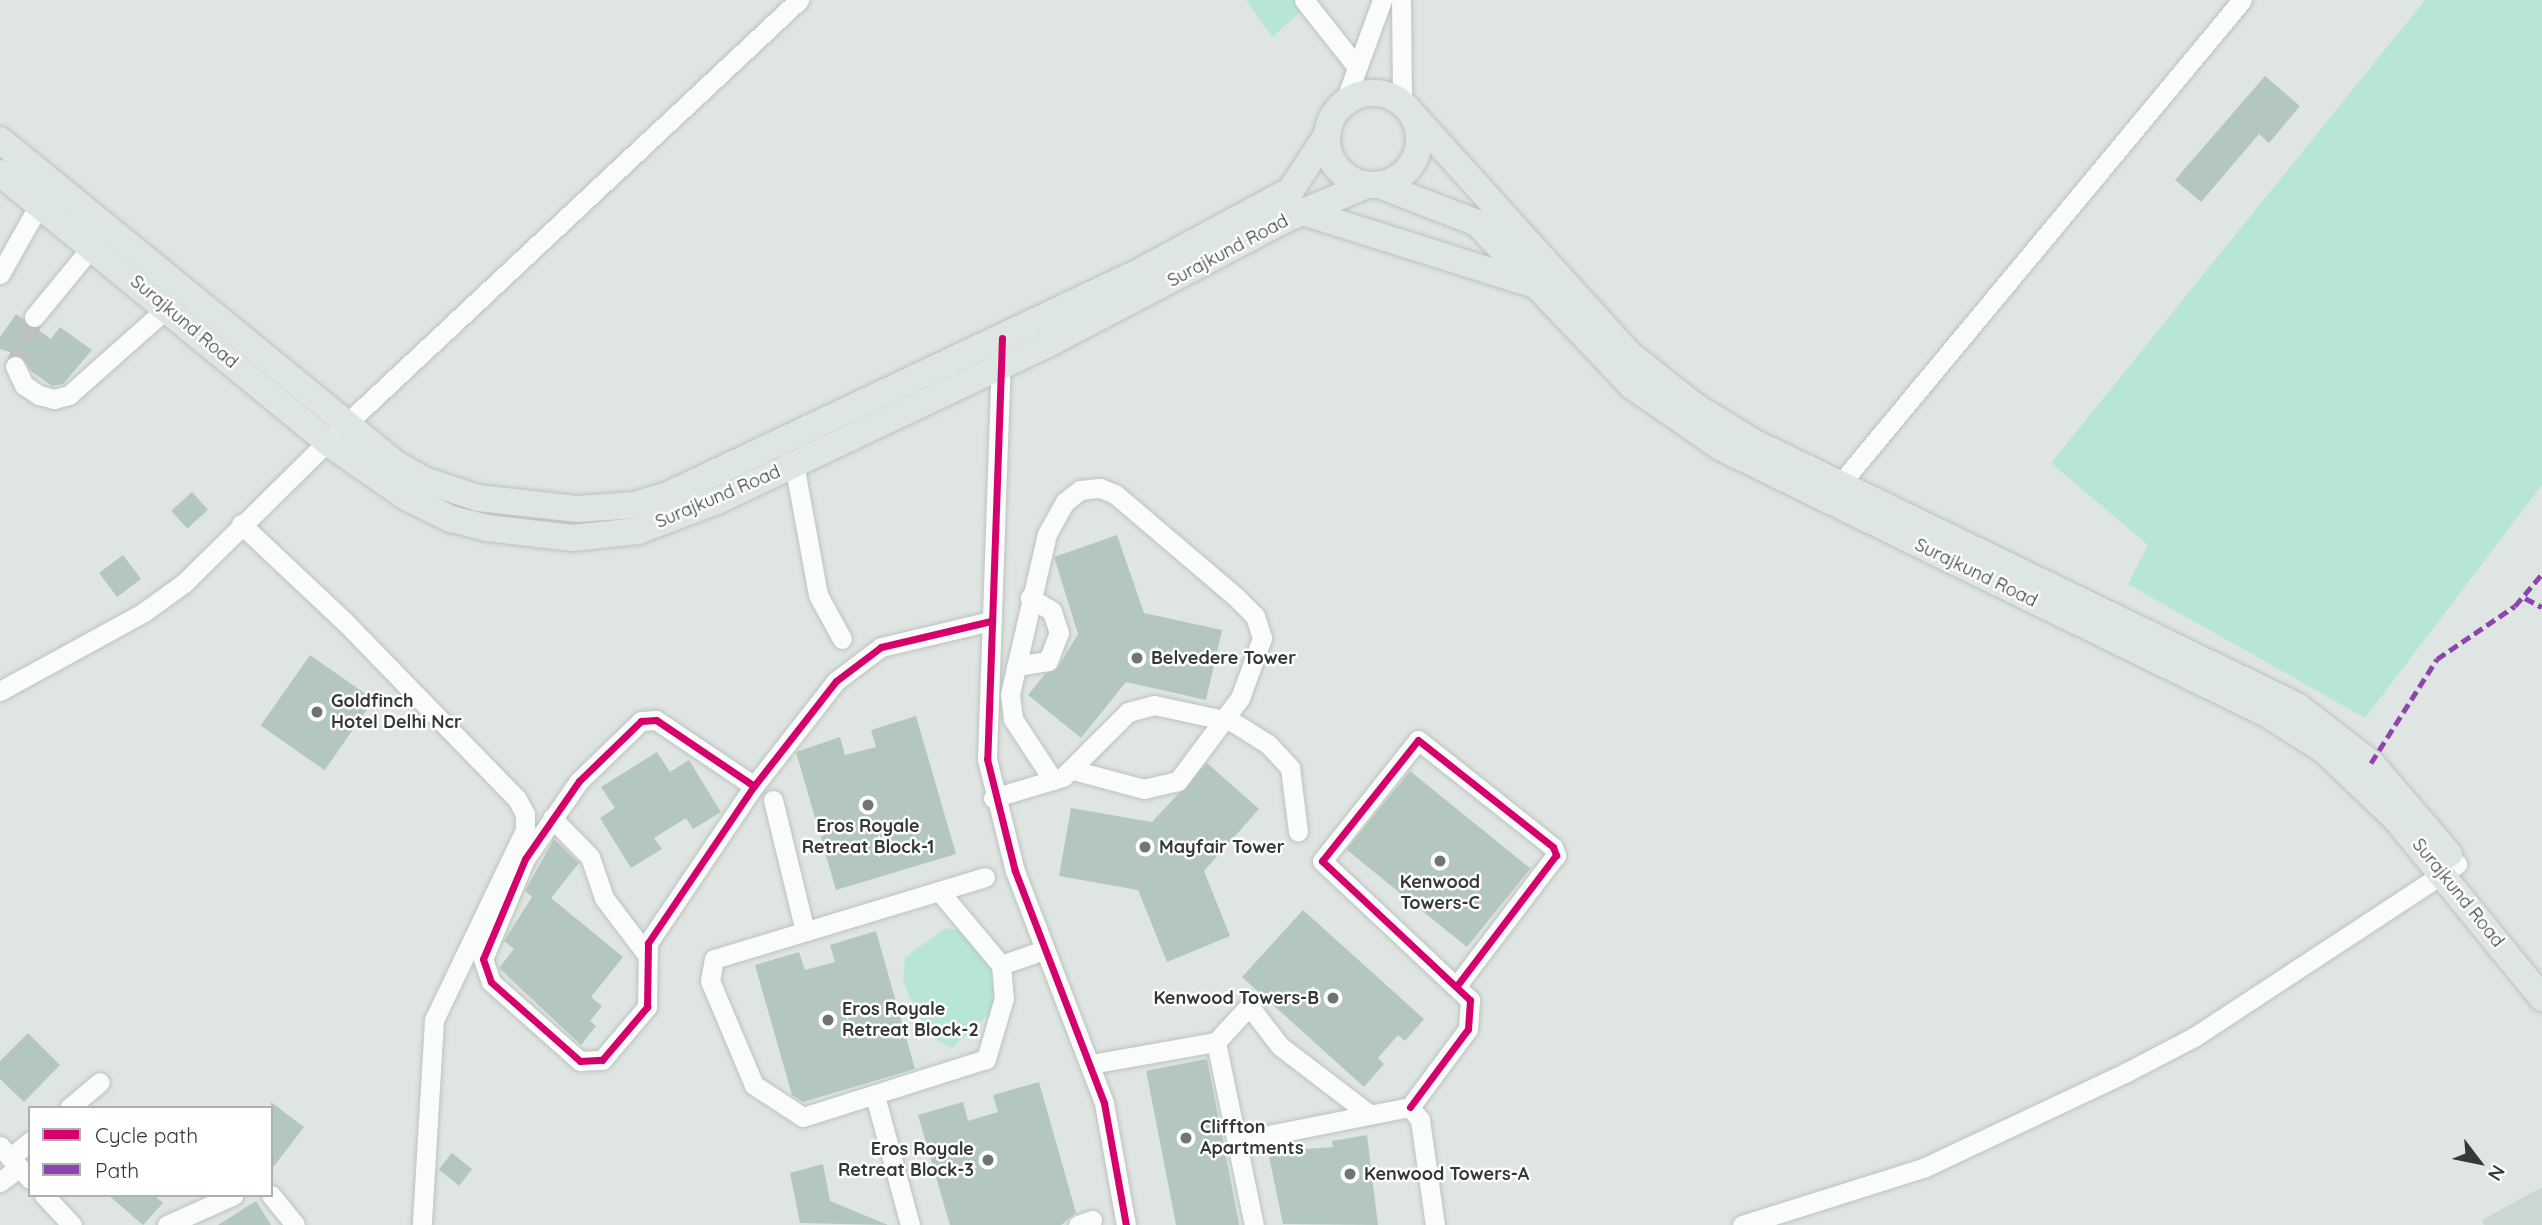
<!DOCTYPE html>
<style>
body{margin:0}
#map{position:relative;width:2542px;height:1225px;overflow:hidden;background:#dfe5e2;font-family:Quicksand,sans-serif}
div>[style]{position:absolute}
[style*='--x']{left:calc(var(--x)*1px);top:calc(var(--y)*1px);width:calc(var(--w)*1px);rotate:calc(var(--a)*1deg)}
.built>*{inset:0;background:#cbd8d2}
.green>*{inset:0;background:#b7e7d4}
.building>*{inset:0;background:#b3c7bf;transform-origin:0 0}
.minor-tunnel>*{height:19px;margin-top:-9.5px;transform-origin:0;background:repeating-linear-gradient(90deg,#bdc2c0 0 19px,transparent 0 29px)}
.roads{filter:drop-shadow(0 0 2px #bdc2c0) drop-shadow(0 0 2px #bdc2c0)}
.minor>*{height:19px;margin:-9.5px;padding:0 9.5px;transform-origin:9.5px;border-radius:9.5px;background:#fafbfb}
.major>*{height:26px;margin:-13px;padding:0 13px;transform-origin:13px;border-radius:13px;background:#dee6e3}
.major>.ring{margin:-13px;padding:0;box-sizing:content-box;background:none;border:26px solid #dee6e3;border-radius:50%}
.quiet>*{height:5px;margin-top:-2.5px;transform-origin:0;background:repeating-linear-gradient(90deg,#8e44ad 0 10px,transparent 0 15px)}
.cycleway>*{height:7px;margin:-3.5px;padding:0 3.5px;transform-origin:3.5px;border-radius:3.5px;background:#d6006c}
.dots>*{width:19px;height:19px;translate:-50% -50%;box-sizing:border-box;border:4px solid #fff;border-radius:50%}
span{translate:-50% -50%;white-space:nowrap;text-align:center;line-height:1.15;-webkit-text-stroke:5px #fff;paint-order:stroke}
.street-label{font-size:18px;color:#343836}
.poi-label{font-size:18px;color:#343836;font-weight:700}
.left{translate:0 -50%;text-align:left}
.right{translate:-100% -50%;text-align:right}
.legend{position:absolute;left:28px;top:1106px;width:245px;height:91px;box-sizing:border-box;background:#fff;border:2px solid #aeafaf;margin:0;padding:9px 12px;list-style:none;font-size:21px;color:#343836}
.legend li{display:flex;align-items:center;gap:14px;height:35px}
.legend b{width:35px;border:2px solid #aeafaf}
.north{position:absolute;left:2444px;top:1127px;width:70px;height:70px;-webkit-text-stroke:5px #fff;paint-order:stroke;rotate:122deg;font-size:19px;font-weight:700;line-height:28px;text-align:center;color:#343836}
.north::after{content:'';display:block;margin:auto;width:24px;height:32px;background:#343836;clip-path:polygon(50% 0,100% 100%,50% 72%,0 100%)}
</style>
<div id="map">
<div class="built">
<div style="clip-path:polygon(2542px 1187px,2542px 1225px,2484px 1225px,2482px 1220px)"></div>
</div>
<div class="green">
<div style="clip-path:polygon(1246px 0,1314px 0,1272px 37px)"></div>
<div style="clip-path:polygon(2425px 0,2542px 0,2542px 485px,2365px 718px,2128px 584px,2148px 545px,2051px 463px)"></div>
<div style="clip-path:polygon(946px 928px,967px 932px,1002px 981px,991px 1012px,952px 1048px,925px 1034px,903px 981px,905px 957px)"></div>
</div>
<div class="building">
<div style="clip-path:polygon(2265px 76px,2300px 106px,2269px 143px,2259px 134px,2201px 202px,2175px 180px)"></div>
<div style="clip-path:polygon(16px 314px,51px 339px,60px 327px,92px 350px,63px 384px,52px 386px,31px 371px,22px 356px,0 349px,0 337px)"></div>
<div style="left:192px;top:492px;width:24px;height:28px;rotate:48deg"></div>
<div style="clip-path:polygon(1117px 535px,1144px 613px,1222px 630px,1206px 700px,1126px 682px,1081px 738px,1028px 695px,1045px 674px,1056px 670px,1078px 634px,1054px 557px)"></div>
<div style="left:123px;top:555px;width:30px;height:30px;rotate:53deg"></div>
<div style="left:310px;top:655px;width:78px;height:86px;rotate:35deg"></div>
<div style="clip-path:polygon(916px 716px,956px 854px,836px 890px,796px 752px,840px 737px,845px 755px,876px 747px,871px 730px)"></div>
<div style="clip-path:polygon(657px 752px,670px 772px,689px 760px,721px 812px,693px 829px,686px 818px,654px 838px,662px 849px,631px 868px,600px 818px,615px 808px,601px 787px)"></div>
<div style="clip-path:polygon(1207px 763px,1259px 809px,1204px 871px,1230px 936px,1167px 962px,1138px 890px,1059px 876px,1071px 808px,1152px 822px)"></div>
<div style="left:1410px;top:771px;width:155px;height:101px;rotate:39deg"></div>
<div style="clip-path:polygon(554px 839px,579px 863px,551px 898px,623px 957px,591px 997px,602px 1006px,590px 1021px,596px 1026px,581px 1045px,499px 968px,514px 949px,504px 941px,532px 897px,525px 891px)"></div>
<div style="clip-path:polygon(1303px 910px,1424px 1019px,1405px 1041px,1398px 1035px,1378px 1058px,1384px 1064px,1364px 1087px,1242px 977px)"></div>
<div style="clip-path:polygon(876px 931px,915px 1069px,803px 1102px,792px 1095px,755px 965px,799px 952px,805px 970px,835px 962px,830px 945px)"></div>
<div style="clip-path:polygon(28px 1033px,60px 1065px,24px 1102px,0 1079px,0 1061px)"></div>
<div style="left:1207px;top:1059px;width:169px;height:62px;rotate:79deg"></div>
<div style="clip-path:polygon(1039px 1082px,1076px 1213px,1061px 1225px,950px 1225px,918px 1115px,963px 1102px,968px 1121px,998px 1112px,993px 1095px)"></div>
<div style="clip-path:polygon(271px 1102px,304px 1127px,271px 1170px)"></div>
<div style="clip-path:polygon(1367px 1135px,1378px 1225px,1283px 1224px,1268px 1152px,1333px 1147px,1332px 1141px)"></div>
<div style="left:452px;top:1153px;width:26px;height:21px;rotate:39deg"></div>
<div style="clip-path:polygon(823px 1164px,830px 1201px,888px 1225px,800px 1223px,790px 1173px)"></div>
<div style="clip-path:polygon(108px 1195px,154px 1195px,163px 1203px,143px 1225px)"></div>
<div style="clip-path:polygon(256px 1201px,271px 1225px,218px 1225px)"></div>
</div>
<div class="minor-tunnel">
<div style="--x:15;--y:366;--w:53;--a:-68.8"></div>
</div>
<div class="roads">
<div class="minor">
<div style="--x:1304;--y:0;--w:85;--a:51.7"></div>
<div style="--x:1401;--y:0;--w:102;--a:89.4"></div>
<div style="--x:1344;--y:104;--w:111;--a:-69.9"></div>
<div style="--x:0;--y:274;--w:81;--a:-60.6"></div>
<div style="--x:34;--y:317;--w:101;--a:-50.6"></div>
<div style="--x:1001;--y:357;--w:402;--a:92"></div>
<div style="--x:987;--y:759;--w:115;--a:76"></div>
<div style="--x:1015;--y:871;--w:248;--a:69"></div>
<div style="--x:1104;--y:1103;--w:124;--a:79.8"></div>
<div style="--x:15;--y:366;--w:21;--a:65"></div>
<div style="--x:24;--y:385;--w:18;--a:34"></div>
<div style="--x:39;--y:395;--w:16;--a:15"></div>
<div style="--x:54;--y:399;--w:16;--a:-15"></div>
<div style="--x:69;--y:395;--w:132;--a:-41.6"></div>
<div style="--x:794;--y:464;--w:133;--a:79.6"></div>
<div style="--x:818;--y:595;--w:50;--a:61.4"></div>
<div style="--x:1831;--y:495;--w:643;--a:-50.3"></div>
<div style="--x:241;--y:524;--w:141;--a:43.3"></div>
<div style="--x:344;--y:621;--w:248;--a:45.8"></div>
<div style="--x:517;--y:799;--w:17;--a:62"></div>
<div style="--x:525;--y:814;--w:16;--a:90"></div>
<div style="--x:525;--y:830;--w:211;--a:115.6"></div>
<div style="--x:434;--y:1020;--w:205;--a:93.4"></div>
<div style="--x:1016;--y:666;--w:32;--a:-9"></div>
<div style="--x:1048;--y:661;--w:30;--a:-69"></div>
<div style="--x:1059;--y:633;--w:23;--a:-108"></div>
<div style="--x:1052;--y:611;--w:26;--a:-149"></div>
<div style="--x:0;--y:691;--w:164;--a:-28.7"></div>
<div style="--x:144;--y:612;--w:49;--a:-35.9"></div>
<div style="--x:184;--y:583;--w:201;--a:-44.6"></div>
<div style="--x:327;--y:442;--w:647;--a:-43.12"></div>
<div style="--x:1053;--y:780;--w:73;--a:-123.3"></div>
<div style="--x:1013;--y:719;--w:25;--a:-97"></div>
<div style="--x:1010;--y:694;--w:164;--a:-77"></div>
<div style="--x:1047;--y:534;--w:37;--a:-61"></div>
<div style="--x:1065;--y:502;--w:19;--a:-39"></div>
<div style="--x:1080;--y:490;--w:20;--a:-6"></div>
<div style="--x:1100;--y:488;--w:16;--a:22"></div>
<div style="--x:1115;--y:494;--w:160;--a:40.4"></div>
<div style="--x:1237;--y:598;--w:25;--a:45"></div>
<div style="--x:1255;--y:616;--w:23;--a:72"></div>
<div style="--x:1262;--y:638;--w:64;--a:110.1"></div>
<div style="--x:1240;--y:698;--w:104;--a:126.8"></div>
<div style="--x:1178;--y:781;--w:35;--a:167"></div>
<div style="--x:1144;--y:789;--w:73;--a:-165"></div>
<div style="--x:754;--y:786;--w:118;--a:-146"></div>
<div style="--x:656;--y:720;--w:15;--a:176"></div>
<div style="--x:641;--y:721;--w:86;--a:135.9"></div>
<div style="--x:579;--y:781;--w:95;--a:124.7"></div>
<div style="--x:525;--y:859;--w:108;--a:112.8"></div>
<div style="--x:483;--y:959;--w:24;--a:71"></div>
<div style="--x:491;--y:982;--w:119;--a:41.6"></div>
<div style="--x:580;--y:1061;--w:22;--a:-3"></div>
<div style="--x:602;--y:1060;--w:70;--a:-49.7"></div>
<div style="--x:647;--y:1007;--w:64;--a:-89.1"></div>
<div style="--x:648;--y:943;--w:189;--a:-56"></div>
<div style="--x:754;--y:786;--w:133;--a:-52"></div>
<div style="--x:836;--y:681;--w:56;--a:-37.1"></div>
<div style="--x:881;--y:647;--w:113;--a:-13.3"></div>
<div style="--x:993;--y:798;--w:73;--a:-16.7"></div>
<div style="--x:1063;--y:777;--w:92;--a:-45"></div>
<div style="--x:1128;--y:712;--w:27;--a:-15"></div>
<div style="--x:1154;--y:705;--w:81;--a:12.1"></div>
<div style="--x:1233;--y:722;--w:41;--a:32.2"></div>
<div style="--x:1268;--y:744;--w:33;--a:47"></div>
<div style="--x:1290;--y:768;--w:64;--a:82.8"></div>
<div style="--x:773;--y:800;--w:135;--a:76.3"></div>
<div style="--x:552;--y:818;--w:54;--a:45.7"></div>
<div style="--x:590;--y:857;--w:43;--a:71.1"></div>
<div style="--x:604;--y:898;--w:68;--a:52.8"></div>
<div style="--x:940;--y:892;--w:95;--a:50.1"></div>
<div style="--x:1001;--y:965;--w:33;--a:85"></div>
<div style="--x:1004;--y:998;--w:64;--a:106.4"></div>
<div style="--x:986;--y:1059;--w:192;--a:162.4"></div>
<div style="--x:803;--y:1117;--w:59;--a:-146.9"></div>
<div style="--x:754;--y:1085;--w:113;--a:-112.9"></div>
<div style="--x:710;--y:981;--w:22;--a:-80"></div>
<div style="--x:714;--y:959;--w:283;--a:-16.8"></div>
<div style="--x:1001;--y:965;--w:46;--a:-19.2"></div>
<div style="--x:1216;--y:1042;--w:187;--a:78.3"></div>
<div style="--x:1091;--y:1064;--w:127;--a:-10"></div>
<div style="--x:1216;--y:1042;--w:49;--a:-47.5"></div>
<div style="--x:1249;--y:1006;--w:51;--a:52.2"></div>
<div style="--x:1280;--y:1046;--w:112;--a:37.4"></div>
<div style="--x:875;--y:1096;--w:134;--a:74.8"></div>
<div style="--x:1410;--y:1107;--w:97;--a:-53.4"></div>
<div style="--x:1468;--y:1029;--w:29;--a:-86"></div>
<div style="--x:1470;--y:1000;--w:203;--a:-136.8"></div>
<div style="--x:1322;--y:861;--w:154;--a:-51.6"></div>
<div style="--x:1418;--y:740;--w:172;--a:38.4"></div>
<div style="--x:1553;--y:847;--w:9;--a:69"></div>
<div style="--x:1556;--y:855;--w:162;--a:127.2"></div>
<div style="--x:69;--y:1108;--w:40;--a:-40"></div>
<div style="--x:1238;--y:1141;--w:175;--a:-11.2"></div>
<div style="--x:1410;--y:1107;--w:16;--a:52"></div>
<div style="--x:1420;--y:1120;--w:106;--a:81.9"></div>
<div style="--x:0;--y:1146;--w:45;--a:47.7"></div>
<div style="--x:10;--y:1158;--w:26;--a:-40"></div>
<div style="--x:0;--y:1182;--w:24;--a:-38"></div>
<div style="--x:44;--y:1195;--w:41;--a:47"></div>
<div style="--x:271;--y:1195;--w:38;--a:51"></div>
<div style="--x:167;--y:1225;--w:73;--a:-24.1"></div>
<div style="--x:1078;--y:1225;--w:15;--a:-20"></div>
<div style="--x:1742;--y:1225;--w:190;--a:-17.5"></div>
<div style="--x:1923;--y:1168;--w:223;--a:-25.2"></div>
<div style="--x:2125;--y:1073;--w:78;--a:-27.6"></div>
<div style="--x:2194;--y:1037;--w:315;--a:-33.3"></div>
</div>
<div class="major">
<div class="ring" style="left:1327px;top:93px;width:66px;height:66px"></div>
<div style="--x:1413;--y:115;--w:322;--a:47.9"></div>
<div style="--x:1629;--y:354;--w:85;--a:38.3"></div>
<div style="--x:1696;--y:407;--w:69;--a:31.4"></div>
<div style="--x:1755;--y:443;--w:602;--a:25.88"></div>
<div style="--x:2297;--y:706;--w:93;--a:37.6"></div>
<div style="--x:2371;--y:763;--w:120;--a:49.4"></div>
<div style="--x:0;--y:140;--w:512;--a:39.29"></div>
<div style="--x:396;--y:464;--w:32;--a:30"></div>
<div style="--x:424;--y:480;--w:57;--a:18.4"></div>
<div style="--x:478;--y:498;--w:101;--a:6.3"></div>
<div style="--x:578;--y:509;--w:57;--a:-4"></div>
<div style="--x:635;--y:505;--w:37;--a:-17"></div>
<div style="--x:670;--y:494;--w:517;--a:-25.33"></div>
<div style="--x:1137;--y:273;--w:175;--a:-28.3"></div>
<div style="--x:1291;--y:190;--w:66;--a:-56.8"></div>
<div style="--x:0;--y:173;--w:423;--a:39.4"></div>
<div style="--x:327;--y:442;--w:96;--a:34.8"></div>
<div style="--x:406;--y:497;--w:50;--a:26.1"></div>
<div style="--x:451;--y:519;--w:37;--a:14"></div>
<div style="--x:487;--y:528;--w:86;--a:6.7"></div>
<div style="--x:572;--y:538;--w:66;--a:-6.1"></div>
<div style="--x:638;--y:531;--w:85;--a:-20.8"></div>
<div style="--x:717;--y:501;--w:366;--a:-25.4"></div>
<div style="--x:1048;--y:344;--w:269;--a:-27.7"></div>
<div style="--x:1286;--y:219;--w:88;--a:-22.8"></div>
<div style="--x:1379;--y:185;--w:105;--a:21.2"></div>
<div style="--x:1477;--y:223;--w:225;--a:46.4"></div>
<div style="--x:1632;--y:386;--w:109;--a:34.6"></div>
<div style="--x:1722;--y:448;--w:609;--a:26.02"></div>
<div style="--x:2269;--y:715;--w:67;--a:32.7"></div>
<div style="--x:2325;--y:751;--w:100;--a:43.8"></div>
<div style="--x:2397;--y:820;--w:230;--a:50.8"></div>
<div style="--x:1303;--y:212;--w:246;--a:17.5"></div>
</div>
</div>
<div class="quiet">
<div style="--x:2525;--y:598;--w:19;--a:28"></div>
<div style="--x:2371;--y:763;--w:123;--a:-57.6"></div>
<div style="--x:2437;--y:659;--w:94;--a:-34.2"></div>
<div style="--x:2515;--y:606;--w:42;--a:-49.8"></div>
</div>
<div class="cycleway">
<div style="--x:1002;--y:338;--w:421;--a:92"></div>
<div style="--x:987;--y:759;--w:115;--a:76"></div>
<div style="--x:1015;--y:871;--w:248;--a:69"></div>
<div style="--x:1104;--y:1103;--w:124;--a:79.8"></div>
<div style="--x:754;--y:786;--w:118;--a:-146"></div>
<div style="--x:656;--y:720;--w:15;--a:176"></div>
<div style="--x:641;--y:721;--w:86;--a:135.9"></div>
<div style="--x:579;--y:781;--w:95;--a:124.7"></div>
<div style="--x:525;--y:859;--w:108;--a:112.8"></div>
<div style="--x:483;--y:959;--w:24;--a:71"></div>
<div style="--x:491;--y:982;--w:119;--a:41.6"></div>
<div style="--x:580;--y:1061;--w:22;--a:-3"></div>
<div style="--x:602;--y:1060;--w:70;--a:-49.7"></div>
<div style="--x:647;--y:1007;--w:64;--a:-89.1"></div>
<div style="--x:648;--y:943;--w:189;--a:-56"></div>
<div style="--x:754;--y:786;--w:133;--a:-52"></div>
<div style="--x:836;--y:681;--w:56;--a:-37.1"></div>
<div style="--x:881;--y:647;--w:113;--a:-13.3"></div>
<div style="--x:1410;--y:1107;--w:97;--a:-53.4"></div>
<div style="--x:1468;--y:1029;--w:29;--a:-86"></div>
<div style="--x:1470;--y:1000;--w:203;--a:-136.8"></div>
<div style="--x:1322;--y:861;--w:154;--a:-51.6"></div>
<div style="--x:1418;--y:740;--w:172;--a:38.4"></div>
<div style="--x:1553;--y:847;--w:9;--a:69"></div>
<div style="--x:1556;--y:855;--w:162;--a:127.2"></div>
</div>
<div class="dots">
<div style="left:1137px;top:658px;background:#707572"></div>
<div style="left:317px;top:712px;background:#707572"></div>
<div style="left:868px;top:805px;background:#707572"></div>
<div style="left:1145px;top:847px;background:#707572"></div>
<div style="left:1440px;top:861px;background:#707572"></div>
<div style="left:1333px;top:998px;background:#707572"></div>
<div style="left:828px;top:1020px;background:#707572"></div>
<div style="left:1186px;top:1138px;background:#707572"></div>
<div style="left:988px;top:1160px;background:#707572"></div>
<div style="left:1350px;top:1174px;background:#707572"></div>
</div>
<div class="street-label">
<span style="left:1228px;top:251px;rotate:-28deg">Surajkund Road</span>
<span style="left:184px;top:322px;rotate:40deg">Surajkund Road</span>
<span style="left:718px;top:497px;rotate:-23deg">Surajkund Road</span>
<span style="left:1976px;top:573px;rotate:26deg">Surajkund Road</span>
<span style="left:2458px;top:893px;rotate:51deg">Surajkund Road</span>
</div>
<div class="poi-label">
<span class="left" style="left:1151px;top:658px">Belvedere Tower</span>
<span class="left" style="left:331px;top:712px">Goldfinch<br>Hotel Delhi Ncr</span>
<span style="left:868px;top:837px">Eros Royale<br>Retreat Block-1</span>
<span class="left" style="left:1159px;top:847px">Mayfair Tower</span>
<span style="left:1440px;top:893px">Kenwood<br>Towers-C</span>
<span class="right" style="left:1319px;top:998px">Kenwood Towers-B</span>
<span class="left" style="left:842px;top:1020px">Eros Royale<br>Retreat Block-2</span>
<span class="left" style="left:1200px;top:1138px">Cliffton<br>Apartments</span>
<span class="right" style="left:974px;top:1160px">Eros Royale<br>Retreat Block-3</span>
<span class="left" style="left:1364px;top:1174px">Kenwood Towers-A</span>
</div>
<ul class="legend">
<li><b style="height:9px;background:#d6006c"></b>Cycle path</li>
<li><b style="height:9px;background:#8e44ad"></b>Path</li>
</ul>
<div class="north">N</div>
</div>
